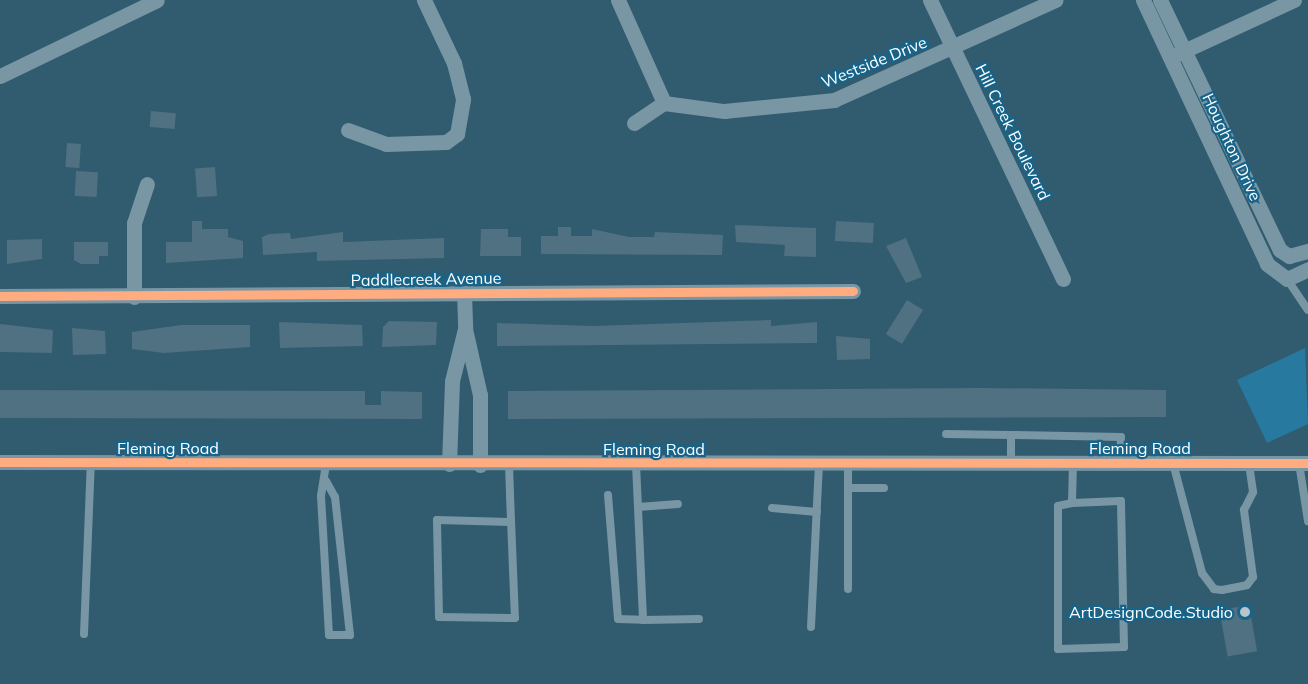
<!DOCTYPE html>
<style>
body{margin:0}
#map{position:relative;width:1308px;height:684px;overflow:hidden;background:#315b6f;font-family:Mulish,sans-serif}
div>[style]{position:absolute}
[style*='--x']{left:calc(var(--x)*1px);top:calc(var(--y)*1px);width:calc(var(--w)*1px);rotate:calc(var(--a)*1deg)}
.green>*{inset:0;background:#27799f}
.building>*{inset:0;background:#507181;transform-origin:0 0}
.service>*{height:8px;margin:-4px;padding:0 4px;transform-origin:4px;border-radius:4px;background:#7896a4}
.minor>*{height:15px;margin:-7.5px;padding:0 7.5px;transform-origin:7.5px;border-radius:7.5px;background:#7896a4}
.cycleway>*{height:9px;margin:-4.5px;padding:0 4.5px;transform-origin:4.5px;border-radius:4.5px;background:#ffac80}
.dots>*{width:16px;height:16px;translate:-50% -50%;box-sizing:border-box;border:3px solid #16648a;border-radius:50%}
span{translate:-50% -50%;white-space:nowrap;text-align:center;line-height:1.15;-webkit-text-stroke:4.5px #16648a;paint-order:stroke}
.street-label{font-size:16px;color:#fff}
.poi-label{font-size:16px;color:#fff}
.right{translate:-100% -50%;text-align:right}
</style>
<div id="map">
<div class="green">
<div style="clip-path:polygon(1305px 348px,1308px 424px,1267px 443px,1237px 380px)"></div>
</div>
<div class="building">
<div style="left:151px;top:111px;width:25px;height:16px;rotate:5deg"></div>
<div style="left:67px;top:143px;width:14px;height:24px;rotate:4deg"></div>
<div style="left:215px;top:167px;width:29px;height:20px;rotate:86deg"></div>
<div style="left:76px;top:171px;width:22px;height:25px;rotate:3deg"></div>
<div style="clip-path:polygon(192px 221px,202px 221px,202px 229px,228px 229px,228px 237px,243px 241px,243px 258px,166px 263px,166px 242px,192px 242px)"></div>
<div style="left:836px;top:221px;width:38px;height:20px;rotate:3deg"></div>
<div style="clip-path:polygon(735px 225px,816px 228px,816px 257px,784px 256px,785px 245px,736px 242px)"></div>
<div style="clip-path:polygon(558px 227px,571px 227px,571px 236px,592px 236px,592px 229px,629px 237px,654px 237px,655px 232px,723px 235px,722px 255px,541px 254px,541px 236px,558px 236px)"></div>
<div style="clip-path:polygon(481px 229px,508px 229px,508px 237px,521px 237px,521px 256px,480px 256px)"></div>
<div style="clip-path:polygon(343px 232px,343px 242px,444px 238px,444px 258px,317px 261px,317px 252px,263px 255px,262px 237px,269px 234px,290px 233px,291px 239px)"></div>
<div style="clip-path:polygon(906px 238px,922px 277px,906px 283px,886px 246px)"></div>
<div style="clip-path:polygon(42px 239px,42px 259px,7px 264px,7px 240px)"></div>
<div style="clip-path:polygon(74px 242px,108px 242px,108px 256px,99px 256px,99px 264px,81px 264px,74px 260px)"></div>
<div style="left:907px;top:300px;width:19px;height:40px;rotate:32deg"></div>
<div style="clip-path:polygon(771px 320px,771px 326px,817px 322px,817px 343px,497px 346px,497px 323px,593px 326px)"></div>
<div style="clip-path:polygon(389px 321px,437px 322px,436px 345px,382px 347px,383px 327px)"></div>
<div style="clip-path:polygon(279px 322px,362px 325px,363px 346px,280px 348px)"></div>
<div style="clip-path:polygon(0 324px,53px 330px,52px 353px,0 352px)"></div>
<div style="clip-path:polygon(181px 325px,250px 325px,250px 347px,164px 353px,132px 349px,132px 332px)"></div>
<div style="clip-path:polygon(72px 328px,105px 331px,106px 354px,73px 355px)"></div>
<div style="clip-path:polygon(836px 336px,870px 339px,870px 359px,837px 360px)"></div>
<div style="clip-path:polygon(982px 388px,1166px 390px,1166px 417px,508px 419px,508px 391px)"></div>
<div style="clip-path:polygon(0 390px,365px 391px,365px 405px,381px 405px,381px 391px,422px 392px,422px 419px,0 418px)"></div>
<div style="left:1249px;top:605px;width:47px;height:30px;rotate:80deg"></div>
</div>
<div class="service">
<div style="--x:1287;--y:279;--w:37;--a:56"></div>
<div style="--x:946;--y:434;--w:65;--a:0.9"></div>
<div style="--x:1011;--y:435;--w:28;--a:90"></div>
<div style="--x:1011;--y:435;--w:110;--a:1"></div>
<div style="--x:1121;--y:437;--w:26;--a:92"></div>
<div style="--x:1173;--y:463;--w:114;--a:75.2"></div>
<div style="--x:1202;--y:573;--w:20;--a:53"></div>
<div style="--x:1214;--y:589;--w:8;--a:7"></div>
<div style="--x:1222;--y:590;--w:25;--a:-11"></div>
<div style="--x:1247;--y:585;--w:10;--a:-53"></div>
<div style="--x:1253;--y:577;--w:68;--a:-97.7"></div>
<div style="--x:1244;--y:510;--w:20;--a:-63"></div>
<div style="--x:1253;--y:492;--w:29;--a:-98"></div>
<div style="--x:1299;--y:463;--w:59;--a:81.2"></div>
<div style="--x:636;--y:464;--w:156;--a:87.4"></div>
<div style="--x:643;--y:620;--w:56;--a:-1"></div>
<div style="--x:848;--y:464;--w:125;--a:90"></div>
<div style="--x:509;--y:465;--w:30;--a:88"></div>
<div style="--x:510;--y:495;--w:123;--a:87.7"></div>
<div style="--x:515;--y:618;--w:76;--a:-179.2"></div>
<div style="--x:439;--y:617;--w:97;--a:-91.2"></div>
<div style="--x:437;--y:520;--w:74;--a:1.5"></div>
<div style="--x:326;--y:481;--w:18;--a:61"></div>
<div style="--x:335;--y:497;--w:139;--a:83.8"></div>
<div style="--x:350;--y:635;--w:21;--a:180"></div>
<div style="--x:329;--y:635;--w:139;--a:-93.3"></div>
<div style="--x:321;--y:496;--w:32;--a:-81"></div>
<div style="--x:848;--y:488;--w:36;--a:0"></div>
<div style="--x:608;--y:495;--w:124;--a:85.4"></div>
<div style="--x:618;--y:619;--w:25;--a:2"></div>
<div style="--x:1072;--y:503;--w:14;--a:168"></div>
<div style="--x:1058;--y:506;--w:143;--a:90"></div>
<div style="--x:1058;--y:649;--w:66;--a:-1.7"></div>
<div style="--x:1124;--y:647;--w:146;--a:-91.2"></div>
<div style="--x:1121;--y:501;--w:49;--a:177.7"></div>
<div style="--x:1072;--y:503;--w:40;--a:-88.6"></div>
<div style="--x:638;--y:507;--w:40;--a:-4.3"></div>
<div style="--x:772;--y:508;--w:45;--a:5.1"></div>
<div style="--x:811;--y:627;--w:163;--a:-87.2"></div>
<div style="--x:84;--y:634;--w:171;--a:-87.7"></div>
</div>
<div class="minor">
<div style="--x:618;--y:0;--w:113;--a:65.9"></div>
<div style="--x:664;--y:103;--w:61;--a:7.6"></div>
<div style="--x:724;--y:111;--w:111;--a:-5.7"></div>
<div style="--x:834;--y:100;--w:243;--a:-24.3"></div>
<div style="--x:930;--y:0;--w:309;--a:64.5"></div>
<div style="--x:1143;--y:0;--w:292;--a:64.8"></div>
<div style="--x:1267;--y:264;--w:25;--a:37"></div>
<div style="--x:1287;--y:279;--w:23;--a:-25"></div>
<div style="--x:1160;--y:0;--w:277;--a:64.4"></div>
<div style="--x:1280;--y:250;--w:11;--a:34"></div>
<div style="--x:1289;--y:256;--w:20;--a:-15"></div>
<div style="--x:1175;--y:55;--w:131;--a:-24.8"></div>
<div style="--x:0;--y:76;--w:174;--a:-25.8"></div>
<div style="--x:634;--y:123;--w:36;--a:-34"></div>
<div style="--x:348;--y:130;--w:40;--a:20.2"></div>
<div style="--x:386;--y:144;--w:60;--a:-1.9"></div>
<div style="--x:446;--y:142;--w:14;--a:-36"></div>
<div style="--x:457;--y:134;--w:36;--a:-80"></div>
<div style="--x:463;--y:99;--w:37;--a:-104"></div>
<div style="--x:454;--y:63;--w:70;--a:-115.5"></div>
<div style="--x:464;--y:293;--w:36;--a:88"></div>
<div style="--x:465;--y:329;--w:68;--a:77.2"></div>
<div style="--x:480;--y:395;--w:70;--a:90"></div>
<div style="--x:0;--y:296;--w:853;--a:-0.34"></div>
<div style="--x:134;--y:297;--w:74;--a:-90"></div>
<div style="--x:134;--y:223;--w:41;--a:-71.6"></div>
<div style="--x:0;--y:462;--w:1308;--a:0.04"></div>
<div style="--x:449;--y:464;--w:83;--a:-87.9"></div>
<div style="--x:452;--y:381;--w:54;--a:-76"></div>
</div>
<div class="cycleway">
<div style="--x:0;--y:296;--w:853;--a:-0.34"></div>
<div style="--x:0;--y:462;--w:1308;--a:0.04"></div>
</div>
<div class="dots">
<div style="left:1245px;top:612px;background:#b7c6cd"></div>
</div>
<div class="street-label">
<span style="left:874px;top:62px;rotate:-22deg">Westside Drive</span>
<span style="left:1013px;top:132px;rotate:64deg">Hill Creek Boulevard</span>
<span style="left:1232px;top:147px;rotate:65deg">Houghton Drive</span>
<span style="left:426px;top:279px;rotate:-1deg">Paddlecreek Avenue</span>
<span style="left:168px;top:448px">Fleming Road</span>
<span style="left:1140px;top:448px">Fleming Road</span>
<span style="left:654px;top:449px">Fleming Road</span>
</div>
<div class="poi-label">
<span class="right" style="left:1233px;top:612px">ArtDesignCode.Studio</span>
</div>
</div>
